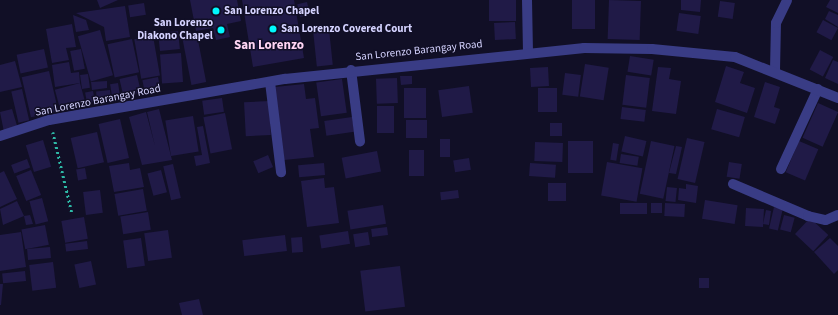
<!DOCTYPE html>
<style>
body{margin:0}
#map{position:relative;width:838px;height:315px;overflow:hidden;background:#110f26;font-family:"Source Sans 3",sans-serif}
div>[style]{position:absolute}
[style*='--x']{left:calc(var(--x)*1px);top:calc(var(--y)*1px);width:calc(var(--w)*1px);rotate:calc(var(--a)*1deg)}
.building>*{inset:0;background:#201a47;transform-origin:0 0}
.path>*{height:2.5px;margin-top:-1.25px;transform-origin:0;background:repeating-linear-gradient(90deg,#2eb9a6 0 2px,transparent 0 5px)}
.service>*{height:10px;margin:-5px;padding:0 5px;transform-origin:5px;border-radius:5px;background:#393c85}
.minor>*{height:10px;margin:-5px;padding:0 5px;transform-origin:5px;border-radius:5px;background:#393c85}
.tertiary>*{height:10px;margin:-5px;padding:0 5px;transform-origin:5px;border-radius:5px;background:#393c85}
.dots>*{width:11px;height:11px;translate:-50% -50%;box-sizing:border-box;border:2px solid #110f26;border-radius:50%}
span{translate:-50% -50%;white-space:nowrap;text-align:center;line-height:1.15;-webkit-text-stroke:3px #110f26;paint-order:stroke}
.poi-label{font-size:11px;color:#d5d3ff;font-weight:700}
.left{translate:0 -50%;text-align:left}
.right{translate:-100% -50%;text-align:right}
.street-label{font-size:11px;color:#d5d3ff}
.quarter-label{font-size:13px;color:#ffd5f3;font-weight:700}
</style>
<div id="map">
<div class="building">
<div style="clip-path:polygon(97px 0,118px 0,100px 8px)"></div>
<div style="clip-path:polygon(190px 0,237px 0,241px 21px,227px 24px,230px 37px,216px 40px,213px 28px,196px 31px)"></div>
<div style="clip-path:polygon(242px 0,294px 0,304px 58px,253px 67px)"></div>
<div style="left:489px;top:0;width:27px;height:21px"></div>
<div style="left:572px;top:0;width:23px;height:29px"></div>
<div style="left:609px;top:0;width:32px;height:39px;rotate:2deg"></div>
<div style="clip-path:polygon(681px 0,701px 0,700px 12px,681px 10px)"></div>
<div style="clip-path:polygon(830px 0,838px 0,838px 13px,826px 7px)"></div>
<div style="left:720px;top:1px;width:15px;height:16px;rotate:8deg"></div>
<div style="left:307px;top:2px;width:13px;height:10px;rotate:77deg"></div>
<div style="left:144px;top:3px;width:12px;height:16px;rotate:81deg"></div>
<div style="clip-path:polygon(125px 6px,130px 37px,106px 41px,104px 27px,76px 13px)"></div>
<div style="clip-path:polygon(829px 11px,838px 15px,838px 27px,825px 19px)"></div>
<div style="left:679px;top:13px;width:22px;height:18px;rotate:8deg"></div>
<div style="clip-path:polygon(73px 15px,86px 20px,89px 30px,76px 32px)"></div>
<div style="left:823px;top:20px;width:17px;height:14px;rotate:28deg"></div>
<div style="left:515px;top:22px;width:17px;height:21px;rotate:87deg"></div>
<div style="clip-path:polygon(72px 24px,76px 47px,66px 48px,69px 60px,52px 63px,46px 29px)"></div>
<div style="left:329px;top:29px;width:36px;height:16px;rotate:84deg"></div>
<div style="left:100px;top:30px;width:47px;height:23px;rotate:74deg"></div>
<div style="left:178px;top:31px;width:18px;height:20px;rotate:84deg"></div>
<div style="left:197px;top:35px;width:48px;height:15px;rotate:79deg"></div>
<div style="left:153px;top:36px;width:40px;height:19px;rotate:80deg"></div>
<div style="left:132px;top:39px;width:34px;height:25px;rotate:78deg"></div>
<div style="left:44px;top:49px;width:19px;height:28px;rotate:78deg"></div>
<div style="left:81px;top:49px;width:20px;height:11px;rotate:79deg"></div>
<div style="left:820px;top:50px;width:15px;height:22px;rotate:28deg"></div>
<div style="left:181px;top:53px;width:29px;height:21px;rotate:86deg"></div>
<div style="left:630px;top:56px;width:24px;height:16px;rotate:9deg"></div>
<div style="clip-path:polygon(833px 60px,838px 62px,838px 84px,825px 78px)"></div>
<div style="clip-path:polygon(15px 61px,22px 87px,0 92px,0 65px)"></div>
<div style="clip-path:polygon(69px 62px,71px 73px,79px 72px,80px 83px,55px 87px,52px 65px)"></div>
<div style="left:585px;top:64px;width:24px;height:33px;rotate:9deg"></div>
<div style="clip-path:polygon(726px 66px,744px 72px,740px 83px,755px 88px,747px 113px,715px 102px)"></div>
<div style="left:548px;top:67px;width:19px;height:18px;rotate:87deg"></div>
<div style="clip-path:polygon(658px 67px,671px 68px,669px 79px,681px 81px,676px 114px,652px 111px)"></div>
<div style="left:49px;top:71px;width:41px;height:28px;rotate:77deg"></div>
<div style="left:565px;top:73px;width:16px;height:22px;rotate:7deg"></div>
<div style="left:88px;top:74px;width:14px;height:8px;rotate:82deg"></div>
<div style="left:137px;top:75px;width:18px;height:18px;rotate:77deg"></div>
<div style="left:626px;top:75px;width:24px;height:30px;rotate:7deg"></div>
<div style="clip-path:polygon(400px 76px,412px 76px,412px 84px,401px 85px)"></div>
<div style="left:158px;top:77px;width:14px;height:16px;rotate:78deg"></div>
<div style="left:397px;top:78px;width:25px;height:21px;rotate:88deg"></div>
<div style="left:342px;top:79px;width:34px;height:26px;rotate:82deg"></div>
<div style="clip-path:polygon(107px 81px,107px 88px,92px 90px,91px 82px)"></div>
<div style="clip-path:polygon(765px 82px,780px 87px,774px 107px,780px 109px,775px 124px,754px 117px)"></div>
<div style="left:80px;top:83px;width:20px;height:26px;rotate:75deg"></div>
<div style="left:118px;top:83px;width:12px;height:8px;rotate:81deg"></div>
<div style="clip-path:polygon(304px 84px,306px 99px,315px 98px,319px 128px,310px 129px,314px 157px,284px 160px,275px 87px)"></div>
<div style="left:469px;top:86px;width:27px;height:31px;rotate:82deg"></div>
<div style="left:404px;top:88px;width:22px;height:30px"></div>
<div style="left:538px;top:88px;width:19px;height:24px"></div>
<div style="left:22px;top:89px;width:32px;height:11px;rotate:77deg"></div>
<div style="left:110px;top:90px;width:10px;height:14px;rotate:84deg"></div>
<div style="left:93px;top:91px;width:11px;height:8px;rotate:80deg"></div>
<div style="left:222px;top:98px;width:14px;height:20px;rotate:82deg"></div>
<div style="left:269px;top:101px;width:34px;height:25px;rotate:87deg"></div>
<div style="left:818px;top:103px;width:22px;height:38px;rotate:24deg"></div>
<div style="left:377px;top:106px;width:17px;height:27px"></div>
<div style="left:622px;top:107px;width:24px;height:12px;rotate:7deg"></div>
<div style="clip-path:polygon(12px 109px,18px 129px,4px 132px,0 112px)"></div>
<div style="clip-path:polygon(159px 109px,172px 160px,142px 165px,129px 117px,146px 112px,155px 146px,147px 112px)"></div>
<div style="left:717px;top:109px;width:29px;height:21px;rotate:16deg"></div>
<div style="left:225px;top:113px;width:37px;height:22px;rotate:79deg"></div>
<div style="left:193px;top:116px;width:36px;height:28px;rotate:81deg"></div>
<div style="left:352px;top:117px;width:15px;height:28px;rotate:82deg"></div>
<div style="left:120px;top:119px;width:40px;height:22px;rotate:77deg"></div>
<div style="left:406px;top:120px;width:21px;height:18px"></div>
<div style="left:550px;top:123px;width:12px;height:13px"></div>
<div style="clip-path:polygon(203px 126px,210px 163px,196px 166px,194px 156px,202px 155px,197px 127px)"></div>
<div style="left:97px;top:132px;width:31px;height:27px;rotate:77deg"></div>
<div style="left:625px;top:136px;width:22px;height:16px;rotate:13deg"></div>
<div style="left:687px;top:138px;width:18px;height:42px;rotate:13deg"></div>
<div style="left:450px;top:139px;width:18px;height:10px;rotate:90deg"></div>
<div style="left:43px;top:140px;width:28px;height:18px;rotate:73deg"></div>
<div style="left:568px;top:141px;width:25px;height:32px"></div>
<div style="left:651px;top:141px;width:24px;height:54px;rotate:12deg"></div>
<div style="left:799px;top:141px;width:21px;height:34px;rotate:23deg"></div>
<div style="left:535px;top:142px;width:28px;height:19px;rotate:2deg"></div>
<div style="left:613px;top:143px;width:6px;height:17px;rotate:9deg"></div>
<div style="clip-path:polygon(676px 146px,682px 147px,676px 174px,669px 173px)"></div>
<div style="left:409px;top:150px;width:15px;height:26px"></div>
<div style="left:377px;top:151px;width:21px;height:36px;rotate:79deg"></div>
<div style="left:621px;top:154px;width:18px;height:9px;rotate:9deg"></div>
<div style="left:268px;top:155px;width:13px;height:16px;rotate:67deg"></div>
<div style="left:469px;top:158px;width:12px;height:16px;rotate:81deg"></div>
<div style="left:27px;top:159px;width:9px;height:17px;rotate:69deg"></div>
<div style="left:607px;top:162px;width:36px;height:34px;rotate:10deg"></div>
<div style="left:729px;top:162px;width:13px;height:15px;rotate:9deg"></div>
<div style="clip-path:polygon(129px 163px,130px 170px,140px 168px,144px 187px,114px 192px,109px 166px)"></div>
<div style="left:324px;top:163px;width:12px;height:26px;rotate:85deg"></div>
<div style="left:530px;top:163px;width:26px;height:13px;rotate:4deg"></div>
<div style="left:173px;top:164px;width:35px;height:10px;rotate:77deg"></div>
<div style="left:85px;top:168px;width:11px;height:9px;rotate:80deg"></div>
<div style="left:31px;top:170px;width:27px;height:16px;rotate:68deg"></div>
<div style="left:161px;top:170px;width:23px;height:14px;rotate:75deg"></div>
<div style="clip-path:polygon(4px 171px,17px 199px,0 207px,0 173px)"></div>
<div style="clip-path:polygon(324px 178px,325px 188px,334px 187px,339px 223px,307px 227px,301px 181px)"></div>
<div style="left:548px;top:183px;width:18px;height:18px"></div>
<div style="clip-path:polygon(686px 184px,698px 186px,696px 203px,678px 200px,679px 188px,686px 189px)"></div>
<div style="left:667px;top:187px;width:10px;height:14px;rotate:6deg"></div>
<div style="left:143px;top:189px;width:22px;height:29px;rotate:80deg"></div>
<div style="left:100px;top:190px;width:23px;height:17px;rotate:83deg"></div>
<div style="left:458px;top:190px;width:8px;height:18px;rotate:83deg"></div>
<div style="left:42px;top:198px;width:24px;height:13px;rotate:75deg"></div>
<div style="left:705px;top:200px;width:33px;height:19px;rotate:9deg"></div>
<div style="clip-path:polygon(17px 201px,24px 216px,3px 225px,0 209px)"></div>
<div style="left:647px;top:203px;width:11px;height:27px;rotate:90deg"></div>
<div style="left:651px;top:203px;width:11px;height:10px"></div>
<div style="left:665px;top:203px;width:20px;height:13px;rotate:3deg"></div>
<div style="left:383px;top:205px;width:19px;height:36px;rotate:81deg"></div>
<div style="left:774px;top:207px;width:9px;height:22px;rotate:13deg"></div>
<div style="left:746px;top:208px;width:18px;height:18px;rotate:3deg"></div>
<div style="clip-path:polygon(766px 210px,771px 211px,769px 225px,763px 224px)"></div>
<div style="left:148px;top:212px;width:18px;height:28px;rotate:81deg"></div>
<div style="clip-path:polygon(30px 215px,33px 224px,26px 225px,24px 216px)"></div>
<div style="left:784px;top:215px;width:11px;height:15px;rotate:15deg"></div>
<div style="left:84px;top:217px;width:22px;height:23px;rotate:80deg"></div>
<div style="left:810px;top:218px;width:25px;height:22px;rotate:43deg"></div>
<div style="left:45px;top:225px;width:20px;height:24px;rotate:79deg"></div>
<div style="left:387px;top:227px;width:8px;height:16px;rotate:83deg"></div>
<div style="left:168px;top:230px;width:28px;height:24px;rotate:82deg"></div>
<div style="left:348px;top:231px;width:13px;height:29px;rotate:81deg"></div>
<div style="clip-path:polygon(21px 232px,26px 267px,0 271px,0 235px)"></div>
<div style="left:368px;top:232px;width:13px;height:15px;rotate:81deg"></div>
<div style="left:285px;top:235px;width:16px;height:43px;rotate:83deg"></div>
<div style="left:302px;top:237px;width:15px;height:11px;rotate:86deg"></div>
<div style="left:141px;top:238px;width:28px;height:18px;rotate:82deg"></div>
<div style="clip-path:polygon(830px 238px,838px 246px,838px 270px,834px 274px,814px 252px)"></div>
<div style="left:87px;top:241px;width:8px;height:22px;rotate:83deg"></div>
<div style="left:50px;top:247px;width:11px;height:23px;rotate:85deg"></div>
<div style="left:91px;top:261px;width:24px;height:17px;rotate:78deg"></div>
<div style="left:53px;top:262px;width:26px;height:24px;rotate:83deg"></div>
<div style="left:400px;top:266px;width:41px;height:40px;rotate:83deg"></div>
<div style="left:25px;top:271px;width:10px;height:23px;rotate:84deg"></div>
<div style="left:699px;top:278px;width:10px;height:10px"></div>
<div style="clip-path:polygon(0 284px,3px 284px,1px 305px,0 305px)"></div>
<div style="clip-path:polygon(199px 299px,203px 315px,182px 315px,179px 303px)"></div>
</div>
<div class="path">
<div style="--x:53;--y:132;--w:83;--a:76.8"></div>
</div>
<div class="service">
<div style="--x:527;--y:0;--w:52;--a:88.9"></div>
<div style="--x:781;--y:169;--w:88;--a:-65.2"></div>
</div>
<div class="minor">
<div style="--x:351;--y:70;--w:72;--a:82.8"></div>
<div style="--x:775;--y:70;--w:47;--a:-88.8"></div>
<div style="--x:776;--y:23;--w:25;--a:-64"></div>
<div style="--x:270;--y:82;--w:91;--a:83"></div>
<div style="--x:733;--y:184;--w:82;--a:23.1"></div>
<div style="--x:808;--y:216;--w:18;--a:13"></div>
<div style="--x:826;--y:220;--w:13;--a:-23"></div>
</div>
<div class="tertiary">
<div style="--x:0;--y:136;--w:52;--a:-18.1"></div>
<div style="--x:49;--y:120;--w:240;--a:-9.9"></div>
<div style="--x:285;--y:79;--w:301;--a:-5.9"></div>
<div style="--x:584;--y:48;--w:68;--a:0.8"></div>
<div style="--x:652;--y:49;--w:83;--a:5.5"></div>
<div style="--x:735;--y:57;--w:111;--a:21.7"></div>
</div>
<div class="dots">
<div style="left:216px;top:11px;background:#00f8fe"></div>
<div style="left:273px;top:29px;background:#00f8fe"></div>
<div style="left:221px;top:30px;background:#00f8fe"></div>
</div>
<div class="poi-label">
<span class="left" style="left:224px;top:11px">San Lorenzo Chapel</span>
<span class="right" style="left:213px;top:30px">San Lorenzo<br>Diakono Chapel</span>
<span class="left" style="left:281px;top:29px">San Lorenzo Covered Court</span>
</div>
<div class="street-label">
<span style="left:419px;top:51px;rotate:-6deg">San Lorenzo Barangay Road</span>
<span style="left:98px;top:101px;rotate:-11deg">San Lorenzo Barangay Road</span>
</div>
<div class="quarter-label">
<span style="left:269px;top:45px">San Lorenzo</span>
</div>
</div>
